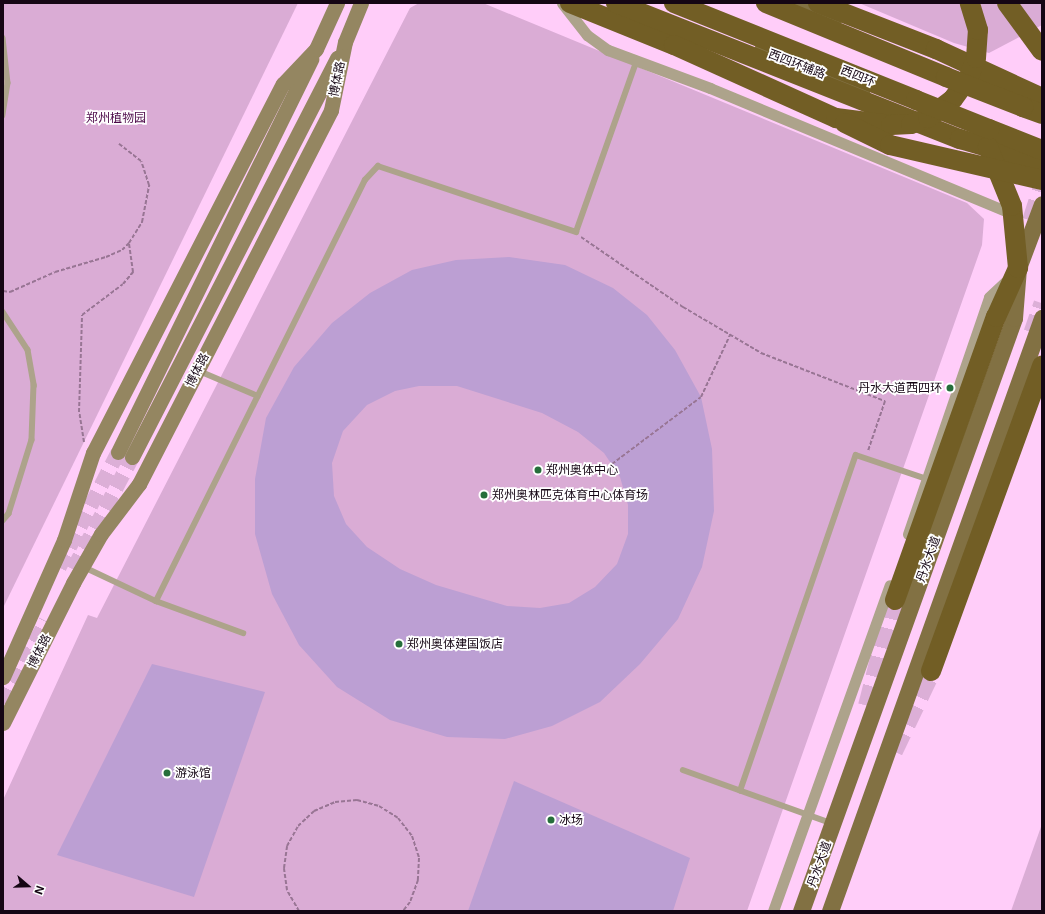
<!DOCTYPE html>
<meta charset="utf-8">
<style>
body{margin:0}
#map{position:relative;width:1045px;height:914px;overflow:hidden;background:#ffcdf9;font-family:Inter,"Noto Sans SC",sans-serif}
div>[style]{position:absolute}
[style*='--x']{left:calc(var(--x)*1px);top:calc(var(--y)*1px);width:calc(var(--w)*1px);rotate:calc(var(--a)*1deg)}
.green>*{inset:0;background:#daacd5}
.building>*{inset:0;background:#bc9fd3}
.secondary-tunnel>*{height:15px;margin-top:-7.5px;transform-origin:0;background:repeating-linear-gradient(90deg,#dcafd7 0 15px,transparent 0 23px)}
.primary-tunnel>*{height:17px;margin-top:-8.5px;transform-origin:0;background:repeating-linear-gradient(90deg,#dcafd7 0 17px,transparent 0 25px)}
.highway-tunnel>*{height:20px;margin-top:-10px;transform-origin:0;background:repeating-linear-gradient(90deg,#dcafd7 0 20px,transparent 0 30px)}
.path>*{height:2px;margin-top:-1px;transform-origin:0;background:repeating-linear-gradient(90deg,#987594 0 4px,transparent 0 6px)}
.lane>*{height:5.5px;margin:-2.75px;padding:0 2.75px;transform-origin:2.75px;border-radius:2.75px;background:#ada38b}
.street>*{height:11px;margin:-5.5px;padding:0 5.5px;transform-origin:5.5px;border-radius:5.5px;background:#ada38b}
.secondary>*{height:15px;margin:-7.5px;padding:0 7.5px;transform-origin:7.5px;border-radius:7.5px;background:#948661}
.primary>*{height:17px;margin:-8.5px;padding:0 8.5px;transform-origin:8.5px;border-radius:8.5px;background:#827143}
.highway>*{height:20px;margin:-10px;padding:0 10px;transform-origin:10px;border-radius:10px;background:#725e25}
.highway-bridge>*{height:20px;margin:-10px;padding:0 10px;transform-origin:10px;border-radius:10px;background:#725e25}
.dots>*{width:11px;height:11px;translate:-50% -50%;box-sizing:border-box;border:2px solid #fff;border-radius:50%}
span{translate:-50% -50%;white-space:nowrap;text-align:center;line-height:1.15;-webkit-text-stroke:3.5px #fff;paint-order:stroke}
.street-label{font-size:12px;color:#150614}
.park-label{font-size:12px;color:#4c0949}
.poi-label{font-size:12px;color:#150614}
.right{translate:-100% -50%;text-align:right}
.left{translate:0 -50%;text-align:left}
.frame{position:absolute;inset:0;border:4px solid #150614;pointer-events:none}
.north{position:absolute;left:8px;top:866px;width:40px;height:40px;-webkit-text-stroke:3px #fff;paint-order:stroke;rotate:110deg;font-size:11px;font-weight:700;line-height:16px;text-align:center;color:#150614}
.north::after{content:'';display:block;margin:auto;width:14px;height:18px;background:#150614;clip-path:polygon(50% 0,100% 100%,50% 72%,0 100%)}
</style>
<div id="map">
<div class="green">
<div style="clip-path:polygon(3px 3px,298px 3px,3px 608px)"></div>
<div style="clip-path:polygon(419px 3px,483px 3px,967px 203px,984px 219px,982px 245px,747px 911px,3px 911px,3px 800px,88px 615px,97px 618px,410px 8px)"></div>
<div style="clip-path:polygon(859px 3px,1042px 3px,1042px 25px,989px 53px,954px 43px)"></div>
<div style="clip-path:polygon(1042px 824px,1042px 911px,1011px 911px)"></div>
</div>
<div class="building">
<div style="clip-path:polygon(evenodd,509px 257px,565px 265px,613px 288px,647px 315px,675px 350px,701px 397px,712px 449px,714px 511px,702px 567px,678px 619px,640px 664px,600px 702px,552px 726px,505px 739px,447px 737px,390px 720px,337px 687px,299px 645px,272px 594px,255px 534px,255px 479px,266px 418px,294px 367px,332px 323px,370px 293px,412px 270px,456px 260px,509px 257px,419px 386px,457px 386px,542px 413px,578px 432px,604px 453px,620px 477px,628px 505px,628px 534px,617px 564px,595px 587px,569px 603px,540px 608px,507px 606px,436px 585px,400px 569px,367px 547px,346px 524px,334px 496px,332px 463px,343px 431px,367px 405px,395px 391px,419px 386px)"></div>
<div style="clip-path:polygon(152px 664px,265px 692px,194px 897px,57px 855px)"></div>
<div style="clip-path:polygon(514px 781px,690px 858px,673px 911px,468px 911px)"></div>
</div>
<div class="secondary-tunnel">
<div style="--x:59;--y:567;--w:129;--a:-62.8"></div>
<div style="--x:73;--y:569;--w:127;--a:-62.2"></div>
<div style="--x:3;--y:703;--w:93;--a:-62.3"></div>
</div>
<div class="primary-tunnel">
<div style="--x:1032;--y:332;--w:31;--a:-71"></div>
</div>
<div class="highway-tunnel">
<div style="--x:1032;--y:221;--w:32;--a:-72"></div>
<div style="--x:868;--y:706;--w:109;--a:-75.7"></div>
<div style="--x:893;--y:751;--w:89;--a:-64.6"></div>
</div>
<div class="path">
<div style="--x:581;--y:237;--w:124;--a:34.5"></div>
<div style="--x:683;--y:307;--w:91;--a:30.5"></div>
<div style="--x:761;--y:353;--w:133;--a:21.2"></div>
<div style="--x:885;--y:401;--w:53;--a:108.8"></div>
<div style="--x:3;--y:291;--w:7;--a:8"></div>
<div style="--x:10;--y:292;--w:49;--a:-24"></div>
<div style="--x:55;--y:272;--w:53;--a:-16.4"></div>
<div style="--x:106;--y:257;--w:17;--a:-24"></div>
<div style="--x:122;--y:250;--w:10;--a:-45"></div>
<div style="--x:129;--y:243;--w:25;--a:-58"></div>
<div style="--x:142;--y:222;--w:38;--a:-79"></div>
<div style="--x:149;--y:185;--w:25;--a:-108"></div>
<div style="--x:141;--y:161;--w:28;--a:-142"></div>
<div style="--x:84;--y:442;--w:30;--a:-99"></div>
<div style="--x:79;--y:412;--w:97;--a:-88.2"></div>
<div style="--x:82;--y:315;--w:51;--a:-37.1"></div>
<div style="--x:123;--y:284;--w:16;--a:-50"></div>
<div style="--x:133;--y:272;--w:29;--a:-98"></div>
<div style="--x:612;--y:464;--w:111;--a:-37"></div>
<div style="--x:701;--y:397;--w:68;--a:-64.9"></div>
<div style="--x:299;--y:911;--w:24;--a:-120"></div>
<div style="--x:287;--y:890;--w:22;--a:-98"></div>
<div style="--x:284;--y:868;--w:22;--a:-82"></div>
<div style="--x:287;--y:846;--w:23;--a:-61"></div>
<div style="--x:298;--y:826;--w:22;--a:-43"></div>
<div style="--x:314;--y:811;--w:23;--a:-23"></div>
<div style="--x:335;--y:802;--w:22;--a:-5"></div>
<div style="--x:357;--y:800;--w:23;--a:15"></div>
<div style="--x:379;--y:806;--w:22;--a:32"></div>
<div style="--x:398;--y:818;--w:23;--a:52"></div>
<div style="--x:412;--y:836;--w:23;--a:72"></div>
<div style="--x:419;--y:858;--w:22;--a:93"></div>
<div style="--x:418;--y:880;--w:23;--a:110"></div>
<div style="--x:410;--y:902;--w:11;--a:128"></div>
</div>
<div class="lane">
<div style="--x:3;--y:38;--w:45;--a:83.7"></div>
<div style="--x:8;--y:83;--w:33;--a:99"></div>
<div style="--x:3;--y:312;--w:45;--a:56.7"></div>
<div style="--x:28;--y:350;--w:36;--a:80"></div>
<div style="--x:34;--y:385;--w:55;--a:92.1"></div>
<div style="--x:32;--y:440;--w:77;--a:107.3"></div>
<div style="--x:9;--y:514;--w:9;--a:131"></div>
<div style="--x:197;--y:370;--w:66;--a:23.1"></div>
<div style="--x:84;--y:567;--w:80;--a:25.3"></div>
<div style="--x:156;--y:601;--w:470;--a:-63.6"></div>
<div style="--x:365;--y:180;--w:19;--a:-47"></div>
<div style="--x:378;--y:166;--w:209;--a:18.4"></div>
<div style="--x:576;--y:232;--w:182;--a:-70.5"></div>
<div style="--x:156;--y:601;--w:93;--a:20.2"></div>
<div style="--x:683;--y:770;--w:157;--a:19.7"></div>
<div style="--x:740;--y:791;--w:355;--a:-71"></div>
<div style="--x:856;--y:455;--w:75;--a:18.7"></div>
</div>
<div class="street">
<div style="--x:562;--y:3;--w:41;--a:52"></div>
<div style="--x:587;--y:35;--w:26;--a:36"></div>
<div style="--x:608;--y:50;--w:109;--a:20.4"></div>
<div style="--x:710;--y:88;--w:326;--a:22.6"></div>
<div style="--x:908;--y:534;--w:250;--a:-71.1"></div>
<div style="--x:989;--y:297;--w:26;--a:-43"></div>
<div style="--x:773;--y:911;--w:346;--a:-70.3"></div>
</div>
<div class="secondary">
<div style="--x:118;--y:452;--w:438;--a:-63.8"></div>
<div style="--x:132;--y:457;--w:449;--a:-62.8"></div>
<div style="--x:3;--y:677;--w:150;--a:-66"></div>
<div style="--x:64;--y:540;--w:92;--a:-71.6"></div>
<div style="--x:93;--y:453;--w:415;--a:-62.8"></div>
<div style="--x:283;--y:84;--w:48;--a:-46.7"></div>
<div style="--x:316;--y:49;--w:51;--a:-65.5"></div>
<div style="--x:3;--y:723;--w:157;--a:-63.4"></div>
<div style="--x:73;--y:583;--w:56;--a:-60.3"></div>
<div style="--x:101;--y:534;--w:63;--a:-52.8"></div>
<div style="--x:139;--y:484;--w:420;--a:-62.8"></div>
<div style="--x:331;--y:110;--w:69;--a:-78.4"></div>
<div style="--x:345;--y:42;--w:42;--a:-67.7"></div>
</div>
<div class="primary">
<div style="--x:792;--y:3;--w:44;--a:21.3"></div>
<div style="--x:762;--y:50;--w:107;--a:21.3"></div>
<div style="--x:801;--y:911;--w:630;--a:-70.24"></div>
<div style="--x:1014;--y:318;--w:50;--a:-85.4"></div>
<div style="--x:1018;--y:268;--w:68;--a:-69.4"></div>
<div style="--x:830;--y:911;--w:630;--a:-70.33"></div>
</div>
<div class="highway">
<div style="--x:570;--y:3;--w:112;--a:22"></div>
<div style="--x:616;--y:3;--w:370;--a:21.6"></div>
<div style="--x:960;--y:139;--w:85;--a:16.3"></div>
<div style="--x:674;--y:3;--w:261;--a:21.8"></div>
<div style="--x:766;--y:3;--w:195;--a:22.3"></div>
<div style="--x:818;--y:3;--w:127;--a:21.3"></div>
<div style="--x:936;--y:49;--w:117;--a:24.8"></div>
<div style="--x:1007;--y:3;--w:59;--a:53.9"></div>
<div style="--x:1023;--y:107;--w:20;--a:20"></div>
<div style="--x:989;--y:129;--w:57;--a:21.6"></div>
<div style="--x:895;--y:600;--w:300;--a:-70.4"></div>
<div style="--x:996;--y:317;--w:54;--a:-65.8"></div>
<div style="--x:1018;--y:268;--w:62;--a:-95.5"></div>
<div style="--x:1012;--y:206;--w:64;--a:-112.1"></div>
<div style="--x:931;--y:671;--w:325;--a:-70"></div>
</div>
<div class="highway-bridge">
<div style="--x:674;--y:45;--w:178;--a:24.3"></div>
<div style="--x:836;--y:118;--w:55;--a:7.3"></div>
<div style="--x:891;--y:125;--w:20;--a:-3"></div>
<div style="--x:911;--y:124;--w:18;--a:-19"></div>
<div style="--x:928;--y:118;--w:31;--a:-37"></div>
<div style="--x:953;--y:99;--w:27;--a:-54"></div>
<div style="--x:969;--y:77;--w:20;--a:-70"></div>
<div style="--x:976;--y:58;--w:28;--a:-86"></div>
<div style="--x:978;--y:30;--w:28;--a:-107"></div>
<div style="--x:946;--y:77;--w:83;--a:21.3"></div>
<div style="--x:916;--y:100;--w:79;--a:21.7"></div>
<div style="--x:845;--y:123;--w:50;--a:26.1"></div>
<div style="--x:890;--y:145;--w:156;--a:13"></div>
</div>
<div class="dots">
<div style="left:950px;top:388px;background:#266e3b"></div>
<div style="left:538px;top:470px;background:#266e3b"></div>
<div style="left:484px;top:495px;background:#266e3b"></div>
<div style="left:399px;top:644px;background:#266e3b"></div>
<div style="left:167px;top:773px;background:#266e3b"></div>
<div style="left:551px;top:820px;background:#266e3b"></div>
</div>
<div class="street-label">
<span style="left:797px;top:64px;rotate:21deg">西四环辅路</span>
<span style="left:858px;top:76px;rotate:22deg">西四环</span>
<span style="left:337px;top:79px;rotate:-79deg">博体路</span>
<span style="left:197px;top:370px;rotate:-63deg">博体路</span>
<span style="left:928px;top:559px;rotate:-70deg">丹水大道</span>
<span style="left:39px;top:651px;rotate:-63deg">博体路</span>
<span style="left:819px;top:864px;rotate:-70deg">丹水大道</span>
</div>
<div class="park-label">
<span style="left:116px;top:118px">郑州植物园</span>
</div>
<div class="poi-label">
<span class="right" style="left:942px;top:388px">丹水大道西四环</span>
<span class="left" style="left:546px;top:470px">郑州奥体中心</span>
<span class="left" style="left:492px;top:495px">郑州奥林匹克体育中心体育场</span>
<span class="left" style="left:407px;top:644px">郑州奥体建国饭店</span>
<span class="left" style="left:175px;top:773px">游泳馆</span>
<span class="left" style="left:559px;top:820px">冰场</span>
</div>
<div class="frame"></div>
<div class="north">N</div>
</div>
